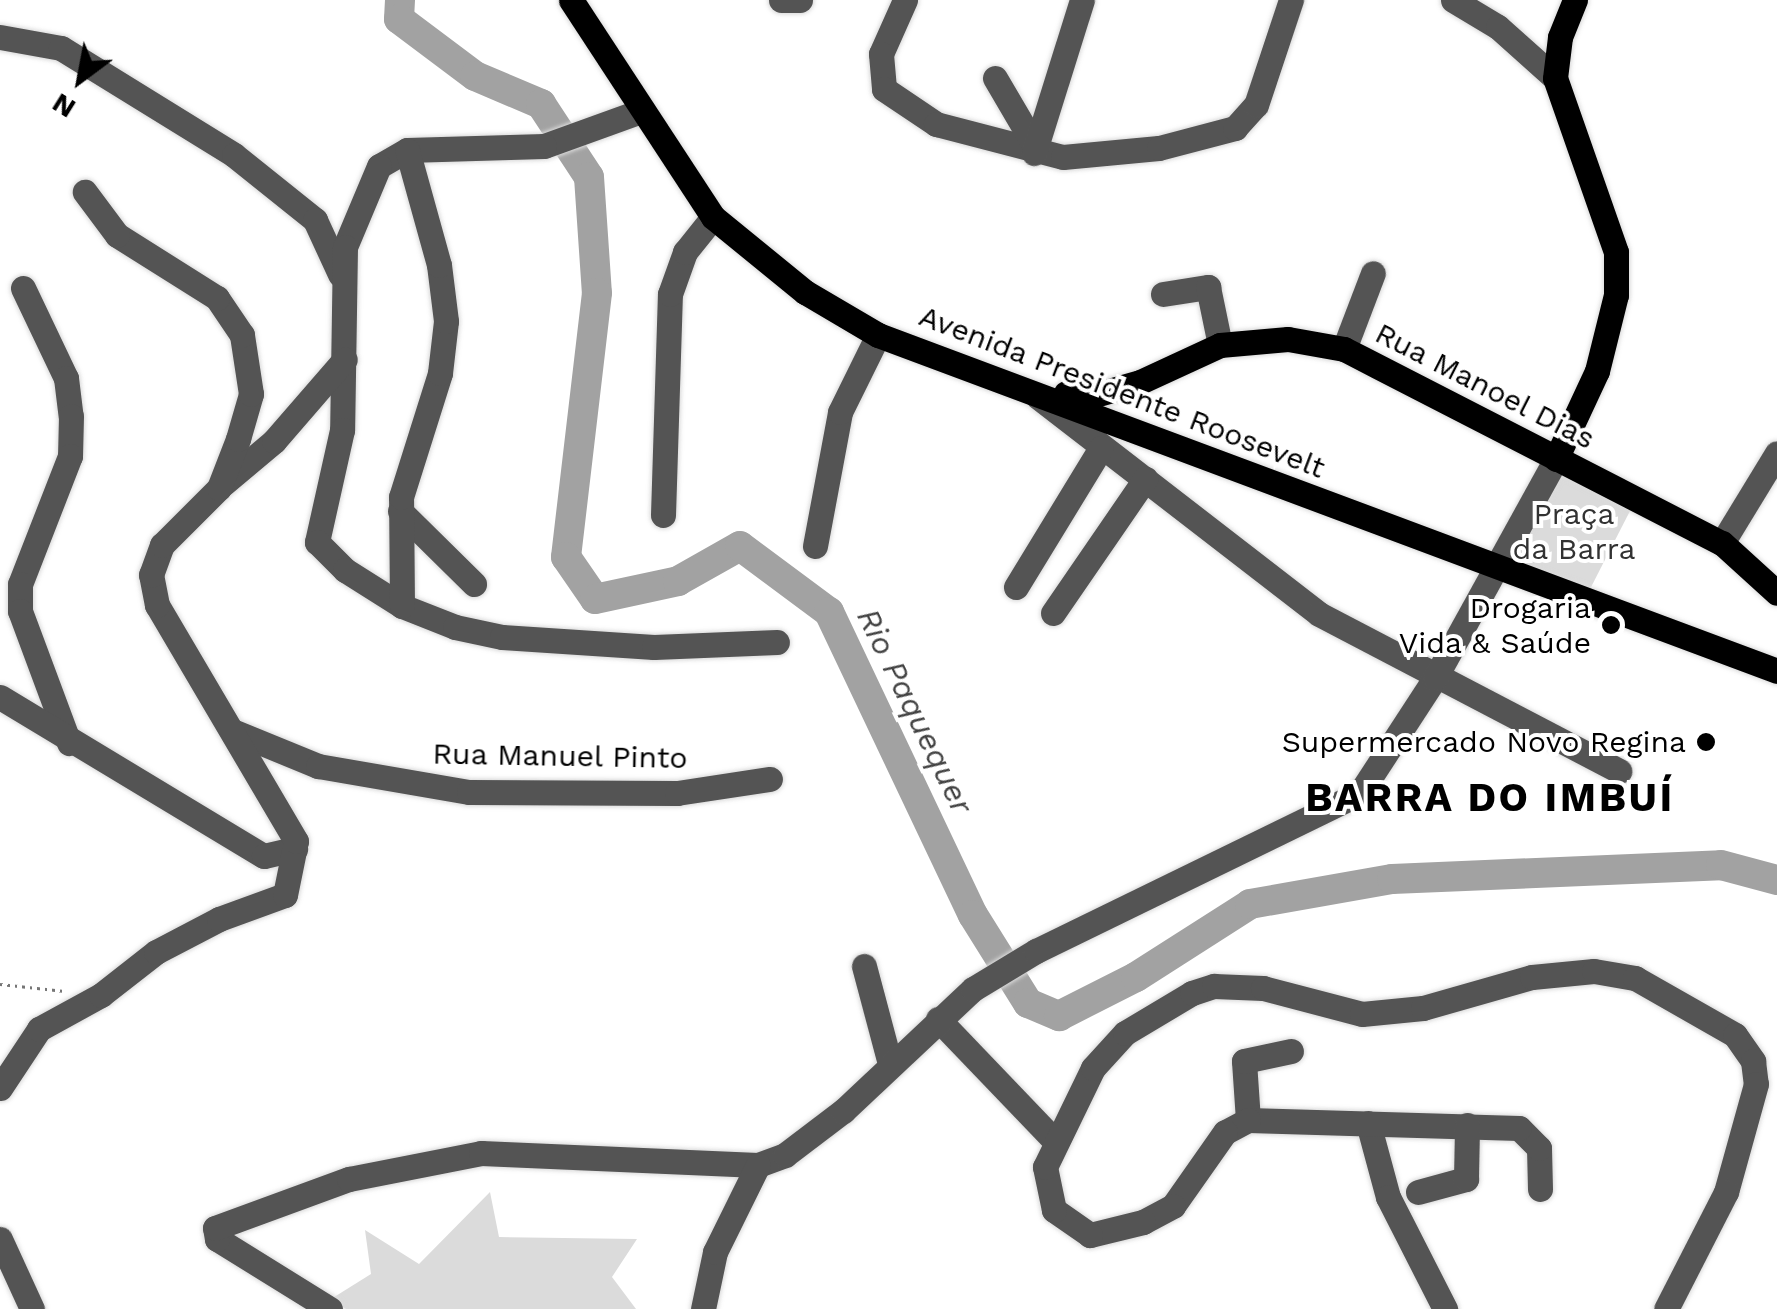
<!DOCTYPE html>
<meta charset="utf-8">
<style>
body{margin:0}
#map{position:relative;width:1777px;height:1309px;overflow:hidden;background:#fff;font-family:"Work Sans",sans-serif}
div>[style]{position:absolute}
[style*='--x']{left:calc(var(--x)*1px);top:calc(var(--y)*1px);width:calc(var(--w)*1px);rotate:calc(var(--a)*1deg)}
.green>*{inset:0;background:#dbdbdb}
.river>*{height:30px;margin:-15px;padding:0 15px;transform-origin:15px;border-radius:15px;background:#a2a2a2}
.path>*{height:2.5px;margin-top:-1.25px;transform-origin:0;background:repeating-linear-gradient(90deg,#767676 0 2.5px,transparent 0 7.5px)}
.roads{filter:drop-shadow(0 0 2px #dbdbdb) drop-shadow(0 0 2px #dbdbdb)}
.minor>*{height:25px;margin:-12.5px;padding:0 12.5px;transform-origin:12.5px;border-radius:12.5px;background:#545454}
.major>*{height:25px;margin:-12.5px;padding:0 12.5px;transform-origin:12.5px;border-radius:12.5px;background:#000}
.dots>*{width:28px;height:28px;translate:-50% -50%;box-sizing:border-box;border:5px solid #fff;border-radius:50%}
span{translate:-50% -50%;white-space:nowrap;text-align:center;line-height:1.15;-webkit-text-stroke:8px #fff;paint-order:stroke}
.street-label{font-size:30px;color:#000}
.park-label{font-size:30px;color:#323232}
.poi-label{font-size:30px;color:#000}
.right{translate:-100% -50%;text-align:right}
.water-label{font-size:32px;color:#434343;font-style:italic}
.district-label{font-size:40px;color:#000;font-weight:700;letter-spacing:2.5px}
.north{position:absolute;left:30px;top:30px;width:100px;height:100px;-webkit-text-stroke:8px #fff;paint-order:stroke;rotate:212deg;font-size:28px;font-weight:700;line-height:40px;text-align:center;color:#000}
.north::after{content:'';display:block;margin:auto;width:35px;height:45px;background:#000;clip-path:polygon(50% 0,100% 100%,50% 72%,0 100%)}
</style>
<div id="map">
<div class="green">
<div style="clip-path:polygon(1559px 467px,1631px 509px,1589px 591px,1514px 565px)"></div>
<div style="clip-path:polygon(490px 1192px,499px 1237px,637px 1239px,612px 1277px,636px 1309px,346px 1309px,331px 1299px,371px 1274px,365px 1230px,419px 1264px)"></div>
</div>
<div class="river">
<div style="--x:400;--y:0;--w:19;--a:93"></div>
<div style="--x:399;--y:19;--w:95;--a:36.9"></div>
<div style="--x:475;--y:76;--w:72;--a:23"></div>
<div style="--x:541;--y:104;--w:87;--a:56.7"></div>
<div style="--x:589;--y:177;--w:116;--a:86.1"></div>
<div style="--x:597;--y:293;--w:266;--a:96.7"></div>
<div style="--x:566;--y:557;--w:51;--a:55.4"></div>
<div style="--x:595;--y:599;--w:85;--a:-12.2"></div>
<div style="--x:678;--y:581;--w:71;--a:-29.4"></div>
<div style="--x:740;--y:546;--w:111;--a:36.6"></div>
<div style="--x:829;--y:612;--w:335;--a:64.6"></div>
<div style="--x:973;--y:915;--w:104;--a:58"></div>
<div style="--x:1028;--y:1003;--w:34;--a:23"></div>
<div style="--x:1059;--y:1016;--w:86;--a:-26.9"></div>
<div style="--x:1136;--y:977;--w:135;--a:-32.6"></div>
<div style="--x:1250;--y:904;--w:144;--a:-10"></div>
<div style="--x:1392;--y:879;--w:329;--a:-2.4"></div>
<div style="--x:1721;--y:865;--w:58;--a:15"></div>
</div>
<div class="path">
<div style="--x:0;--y:984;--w:65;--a:6.1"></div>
</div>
<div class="roads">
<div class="minor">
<div style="--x:781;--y:0;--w:19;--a:0"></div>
<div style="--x:905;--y:0;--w:59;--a:114"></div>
<div style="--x:881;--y:54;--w:35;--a:85"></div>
<div style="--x:884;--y:89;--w:63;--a:33.9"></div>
<div style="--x:936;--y:124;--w:131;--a:14.6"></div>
<div style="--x:1063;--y:157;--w:96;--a:-5.4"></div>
<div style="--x:1159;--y:148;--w:79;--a:-14.7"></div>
<div style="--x:1235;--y:128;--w:31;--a:-48"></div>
<div style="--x:1256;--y:105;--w:111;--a:-71.6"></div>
<div style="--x:1453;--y:0;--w:52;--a:31"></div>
<div style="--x:1498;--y:27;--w:76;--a:41.8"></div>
<div style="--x:0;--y:37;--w:62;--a:10.2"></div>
<div style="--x:61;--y:48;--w:203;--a:31.7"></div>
<div style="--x:234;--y:155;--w:104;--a:38.7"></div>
<div style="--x:315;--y:220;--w:60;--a:65.2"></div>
<div style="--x:995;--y:78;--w:81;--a:59.6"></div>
<div style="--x:641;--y:111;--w:103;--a:160.2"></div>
<div style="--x:544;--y:146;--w:137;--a:178.3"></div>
<div style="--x:407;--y:150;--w:32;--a:150"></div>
<div style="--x:379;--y:166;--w:88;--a:112.8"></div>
<div style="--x:345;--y:247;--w:183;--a:90.9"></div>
<div style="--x:342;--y:430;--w:115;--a:102.6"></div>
<div style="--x:317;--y:542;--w:40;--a:45"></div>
<div style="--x:345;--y:570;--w:67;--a:32.3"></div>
<div style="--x:402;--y:606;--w:57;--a:21.6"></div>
<div style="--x:455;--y:627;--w:48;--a:12"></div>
<div style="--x:502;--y:637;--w:152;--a:3.8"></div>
<div style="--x:654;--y:647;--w:123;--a:-2.3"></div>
<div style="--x:1034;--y:153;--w:160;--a:-72.6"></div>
<div style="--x:23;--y:288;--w:100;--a:64.5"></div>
<div style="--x:66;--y:378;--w:38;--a:83"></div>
<div style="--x:71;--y:416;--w:40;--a:91.4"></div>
<div style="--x:70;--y:456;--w:137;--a:111.3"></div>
<div style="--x:20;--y:584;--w:27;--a:90"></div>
<div style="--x:20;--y:611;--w:141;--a:69.6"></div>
<div style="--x:1163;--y:294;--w:46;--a:-8.8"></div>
<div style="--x:1208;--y:287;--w:59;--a:78.3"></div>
<div style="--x:1344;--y:349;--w:81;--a:-69.1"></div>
<div style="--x:1037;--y:396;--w:356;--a:37.7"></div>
<div style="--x:1319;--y:614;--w:339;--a:27.6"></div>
<div style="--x:223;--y:484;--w:67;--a:-40.1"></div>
<div style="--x:274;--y:441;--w:108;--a:-49.1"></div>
<div style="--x:400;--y:511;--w:104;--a:44.6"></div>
<div style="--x:663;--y:515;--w:221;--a:-88.2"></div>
<div style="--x:670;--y:294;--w:45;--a:-70.3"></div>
<div style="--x:685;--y:252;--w:45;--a:-51.3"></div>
<div style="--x:1722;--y:543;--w:105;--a:-58.6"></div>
<div style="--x:815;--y:546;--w:136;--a:-79.4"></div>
<div style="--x:840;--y:412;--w:86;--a:-63.7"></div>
<div style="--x:1016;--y:587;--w:163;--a:-58.6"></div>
<div style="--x:402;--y:606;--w:109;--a:-90.5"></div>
<div style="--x:401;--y:497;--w:130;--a:-72.5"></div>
<div style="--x:440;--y:373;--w:52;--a:-83.4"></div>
<div style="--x:446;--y:321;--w:56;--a:-97.1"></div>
<div style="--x:439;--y:265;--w:119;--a:-105.5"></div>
<div style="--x:1053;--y:613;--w:163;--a:-55.5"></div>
<div style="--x:0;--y:697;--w:308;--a:31.1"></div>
<div style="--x:264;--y:856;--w:32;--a:-13"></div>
<div style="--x:235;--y:732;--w:90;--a:22.3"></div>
<div style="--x:318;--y:766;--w:153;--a:9.8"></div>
<div style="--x:469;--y:792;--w:208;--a:0.3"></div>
<div style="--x:677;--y:793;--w:94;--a:-8.6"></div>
<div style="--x:864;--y:966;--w:101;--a:75.1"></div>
<div style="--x:938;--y:1019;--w:168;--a:46.2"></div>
<div style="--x:0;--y:1088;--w:71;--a:-56.5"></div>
<div style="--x:39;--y:1029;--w:71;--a:-28.7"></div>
<div style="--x:101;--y:995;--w:70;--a:-38"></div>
<div style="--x:156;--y:952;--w:71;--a:-27.6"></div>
<div style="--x:219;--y:919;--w:70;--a:-20"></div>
<div style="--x:285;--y:895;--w:55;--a:-78.5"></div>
<div style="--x:296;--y:841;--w:274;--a:-120.5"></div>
<div style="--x:157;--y:605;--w:31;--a:-101"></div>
<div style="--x:151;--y:575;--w:32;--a:-70"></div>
<div style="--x:162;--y:545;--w:81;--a:-45"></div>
<div style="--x:219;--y:488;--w:53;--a:-68.8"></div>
<div style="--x:238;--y:439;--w:47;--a:-73.9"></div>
<div style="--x:251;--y:394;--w:60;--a:-98.7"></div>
<div style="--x:242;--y:335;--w:45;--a:-124"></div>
<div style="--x:217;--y:298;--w:118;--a:-147.8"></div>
<div style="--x:117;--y:235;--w:54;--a:-126.7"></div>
<div style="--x:1248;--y:1120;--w:59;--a:-93.9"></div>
<div style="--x:1244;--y:1061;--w:48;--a:-12"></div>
<div style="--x:1368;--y:1123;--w:77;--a:74.9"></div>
<div style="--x:1388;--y:1197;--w:126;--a:63"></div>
<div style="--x:1540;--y:1189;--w:41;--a:-91.4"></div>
<div style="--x:1539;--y:1148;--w:28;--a:-135"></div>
<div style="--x:1519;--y:1128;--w:271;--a:-178.3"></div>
<div style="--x:1248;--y:1120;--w:26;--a:152"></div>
<div style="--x:1225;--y:1132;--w:90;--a:125.1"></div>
<div style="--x:1173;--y:1206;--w:34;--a:152"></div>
<div style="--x:1143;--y:1222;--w:55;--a:166.2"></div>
<div style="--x:1090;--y:1235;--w:44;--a:-145.2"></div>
<div style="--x:1054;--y:1210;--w:44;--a:-101.8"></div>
<div style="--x:1045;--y:1167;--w:110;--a:-64.1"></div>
<div style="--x:1093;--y:1068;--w:47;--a:-47.6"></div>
<div style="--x:1125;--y:1033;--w:78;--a:-30.8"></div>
<div style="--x:1192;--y:993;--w:23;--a:-18"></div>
<div style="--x:1214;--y:986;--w:49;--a:2.3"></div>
<div style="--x:1263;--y:988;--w:102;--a:14.7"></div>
<div style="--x:1362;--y:1014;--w:61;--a:-5.6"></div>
<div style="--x:1423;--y:1008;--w:113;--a:-15.9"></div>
<div style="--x:1532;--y:977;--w:62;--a:-5.5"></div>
<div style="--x:1594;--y:971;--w:42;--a:9.7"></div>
<div style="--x:1635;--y:978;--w:115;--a:29.7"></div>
<div style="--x:1735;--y:1035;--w:32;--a:55"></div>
<div style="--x:1753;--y:1061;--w:23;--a:83"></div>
<div style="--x:1756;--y:1084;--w:112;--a:105.5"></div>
<div style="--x:1726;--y:1192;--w:131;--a:117.1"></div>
<div style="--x:1418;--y:1192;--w:50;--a:-15.2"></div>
<div style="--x:1466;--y:1179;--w:54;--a:-88.9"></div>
<div style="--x:0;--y:1239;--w:77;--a:65.4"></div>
<div style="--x:330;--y:1309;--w:133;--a:-148.2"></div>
<div style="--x:217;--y:1239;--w:11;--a:-100"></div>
<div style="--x:215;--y:1228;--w:143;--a:-20.1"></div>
<div style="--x:349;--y:1179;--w:135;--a:-11.1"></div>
<div style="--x:481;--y:1153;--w:277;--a:2.5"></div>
<div style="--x:758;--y:1165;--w:29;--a:-20"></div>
<div style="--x:785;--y:1155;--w:73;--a:-37.2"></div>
<div style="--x:843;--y:1111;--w:178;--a:-43.2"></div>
<div style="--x:973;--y:989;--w:74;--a:-31.1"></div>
<div style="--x:1036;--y:951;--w:360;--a:-26"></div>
<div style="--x:1360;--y:793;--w:137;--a:-56.9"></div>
<div style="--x:1435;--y:678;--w:250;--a:-61.1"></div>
<div style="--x:703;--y:1309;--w:58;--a:-78.1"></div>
<div style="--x:715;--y:1252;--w:97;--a:-63.7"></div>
</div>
<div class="major">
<div style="--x:571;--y:0;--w:259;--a:56.8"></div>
<div style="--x:713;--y:217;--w:119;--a:39.2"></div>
<div style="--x:805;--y:292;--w:85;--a:30.5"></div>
<div style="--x:878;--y:335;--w:960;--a:20.49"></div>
<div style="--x:1066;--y:393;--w:29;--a:4"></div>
<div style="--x:1095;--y:395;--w:47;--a:-16.1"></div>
<div style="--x:1140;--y:382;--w:88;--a:-24.8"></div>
<div style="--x:1220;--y:345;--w:68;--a:-5"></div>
<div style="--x:1288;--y:339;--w:57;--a:10.1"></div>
<div style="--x:1344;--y:349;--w:425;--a:27.2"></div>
<div style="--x:1722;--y:543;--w:74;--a:42.3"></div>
<div style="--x:1556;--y:459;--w:97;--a:-65"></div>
<div style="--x:1597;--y:371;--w:78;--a:-76"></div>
<div style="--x:1616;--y:295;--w:43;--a:-90"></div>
<div style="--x:1616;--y:252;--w:184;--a:-109.3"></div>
<div style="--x:1555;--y:78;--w:41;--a:-83"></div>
<div style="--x:1560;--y:37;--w:40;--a:-68"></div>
</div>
</div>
<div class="dots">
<div style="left:1611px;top:625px;background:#000"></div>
<div style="left:1706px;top:742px;background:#000"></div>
</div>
<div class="street-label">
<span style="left:1485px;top:386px;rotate:27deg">Rua Manoel Dias</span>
<span style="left:1122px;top:392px;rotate:21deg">Avenida Presidente Roosevelt</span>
<span style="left:560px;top:756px;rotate:1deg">Rua Manuel Pinto</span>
</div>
<div class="park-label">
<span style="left:1574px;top:531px">Praça<br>da Barra</span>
</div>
<div class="poi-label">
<span class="right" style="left:1591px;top:625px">Drogaria<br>Vida &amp; Saúde</span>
<span class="right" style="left:1686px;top:742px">Supermercado Novo Regina</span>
</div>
<div class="water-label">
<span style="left:915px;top:711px;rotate:64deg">Rio Paquequer</span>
</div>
<div class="district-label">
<span style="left:1490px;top:798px">BARRA DO IMBUÍ</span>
</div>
<div class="north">N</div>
</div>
